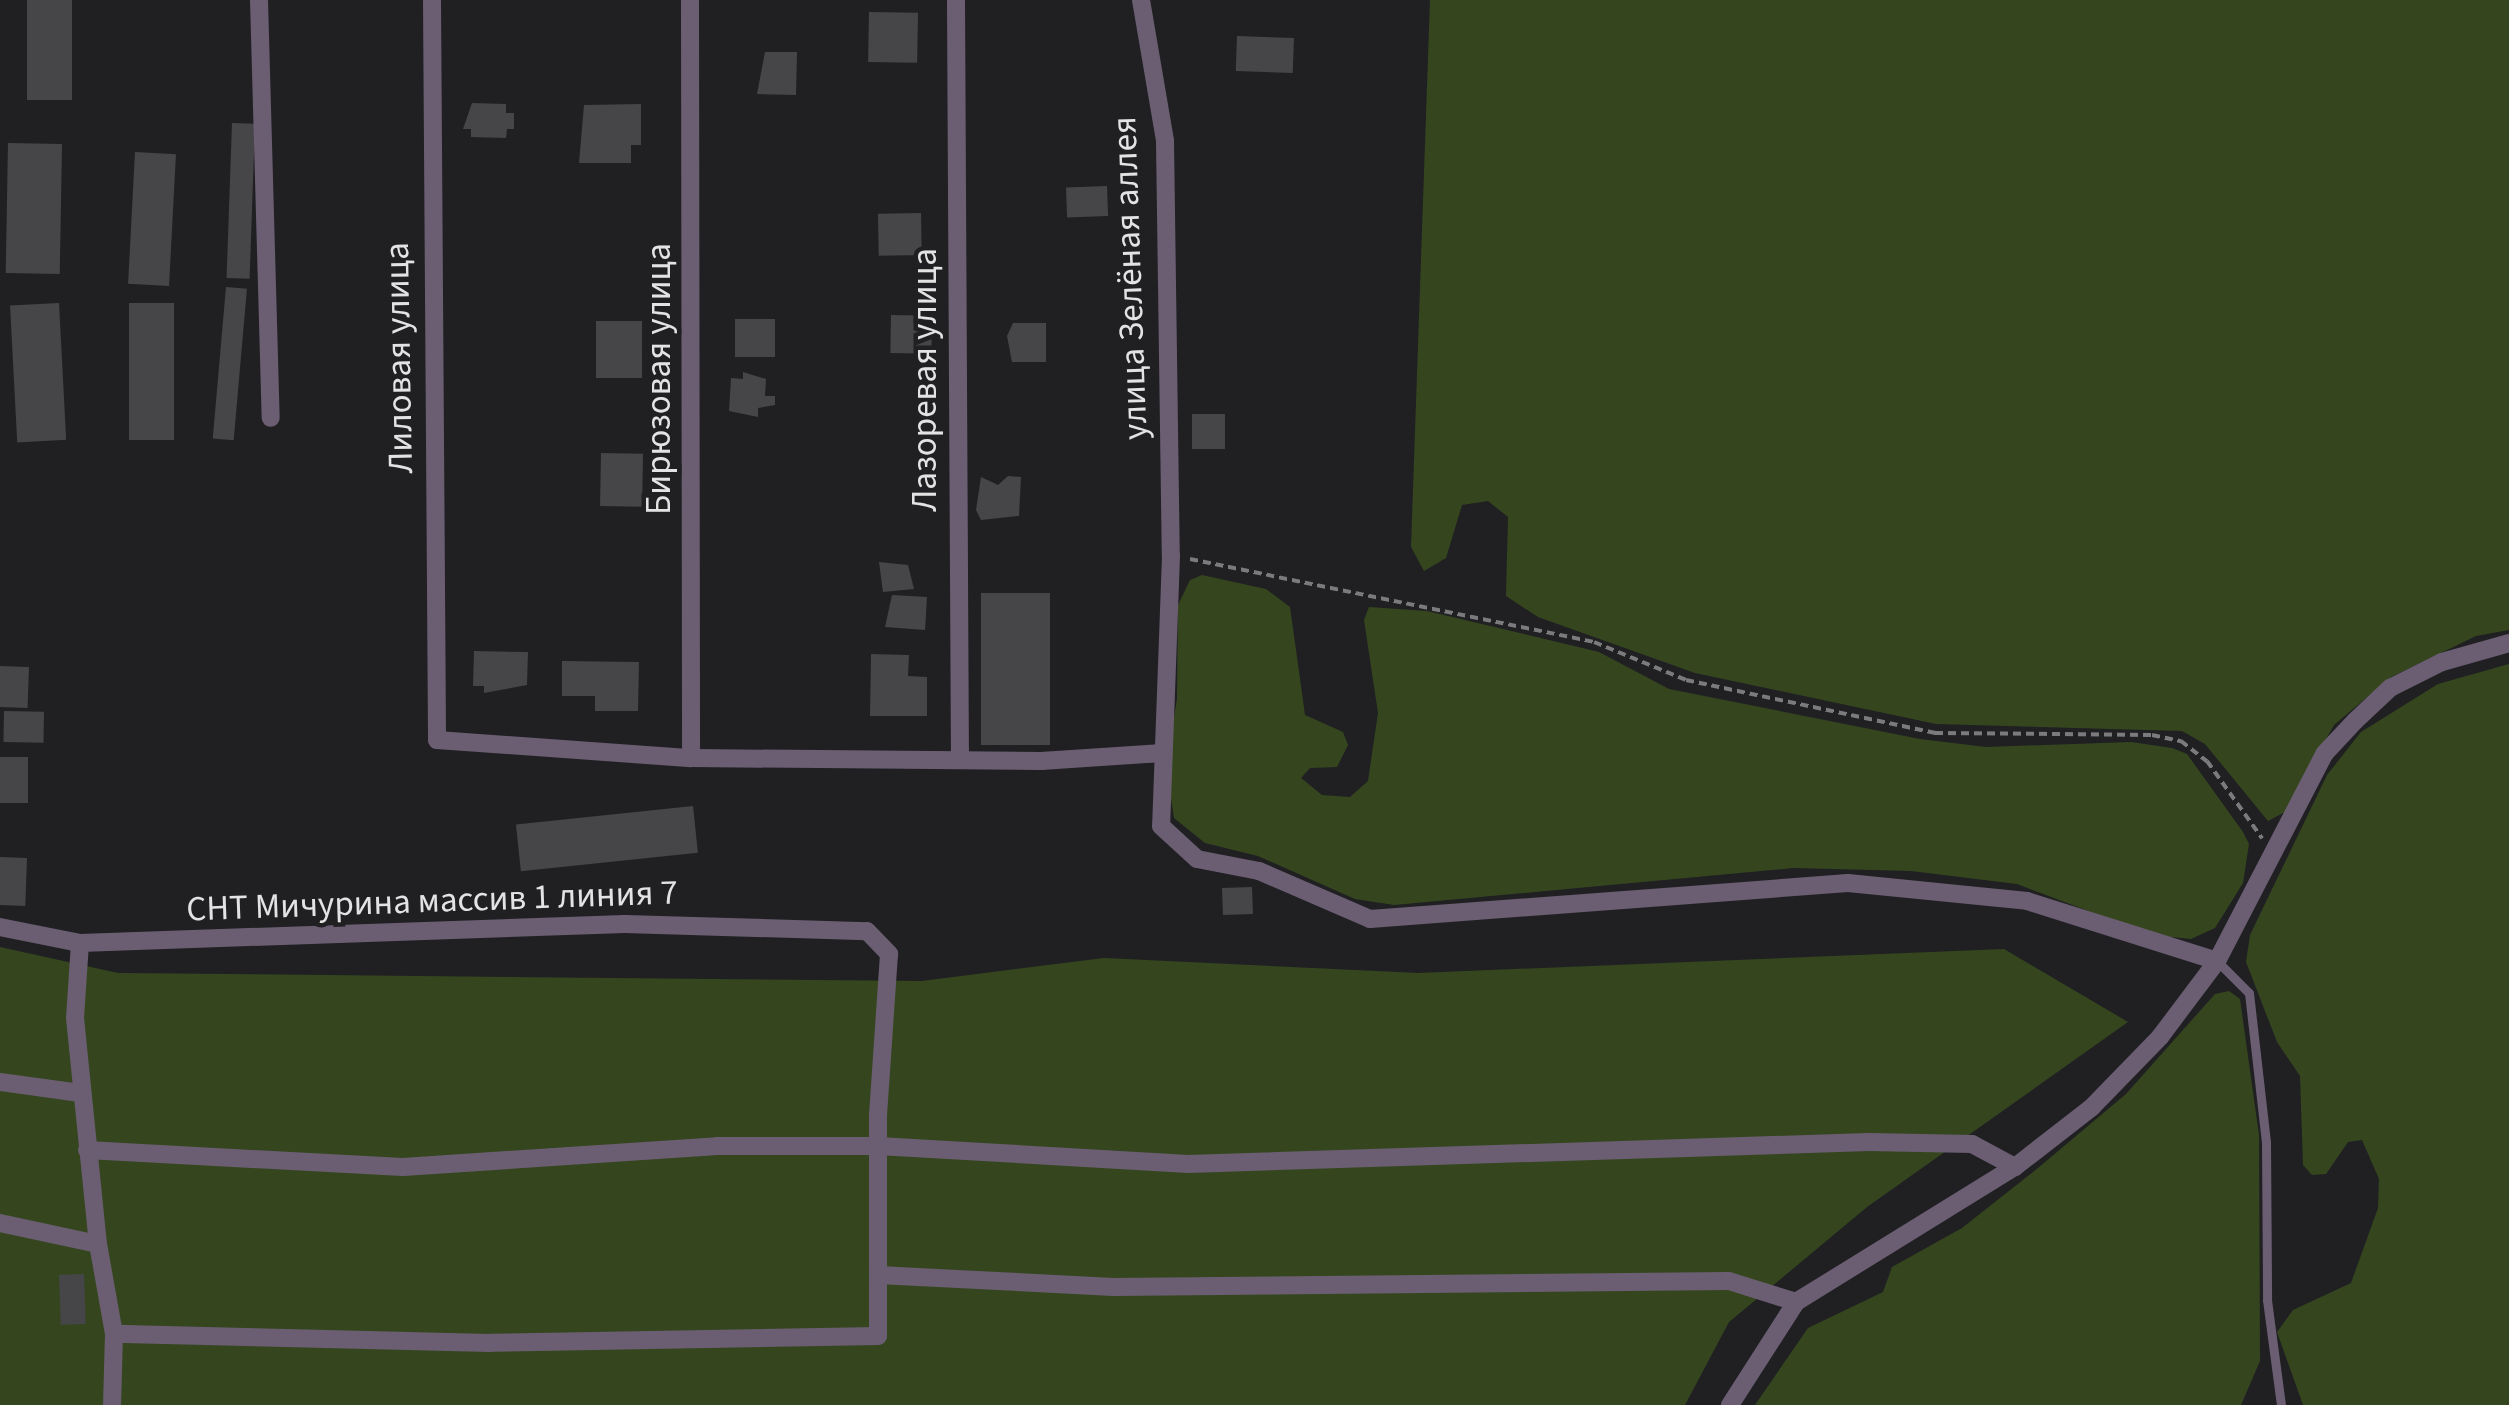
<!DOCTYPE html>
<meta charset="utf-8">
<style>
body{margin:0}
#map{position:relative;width:2509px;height:1405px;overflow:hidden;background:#202023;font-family:"Source Sans 3",sans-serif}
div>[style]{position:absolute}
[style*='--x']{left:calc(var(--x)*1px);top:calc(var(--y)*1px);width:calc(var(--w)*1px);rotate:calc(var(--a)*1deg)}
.green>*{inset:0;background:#35461f}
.building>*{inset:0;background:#464649;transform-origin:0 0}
.path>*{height:4px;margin-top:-2px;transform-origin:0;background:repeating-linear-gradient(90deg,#7b7b7d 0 8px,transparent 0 13px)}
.lane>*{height:9px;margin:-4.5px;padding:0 4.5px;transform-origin:4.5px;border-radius:4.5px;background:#6b5e73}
.street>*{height:18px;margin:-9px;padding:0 9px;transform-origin:9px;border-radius:9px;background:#6b5e73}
span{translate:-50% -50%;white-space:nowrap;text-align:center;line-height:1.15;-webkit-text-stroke:9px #202023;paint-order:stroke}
.street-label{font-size:35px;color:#e3e3e4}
</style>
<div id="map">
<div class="green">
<div style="clip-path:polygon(1430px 0,2509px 0,2509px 630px,2476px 636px,2391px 677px,2334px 725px,2285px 812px,2268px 821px,2205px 744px,2182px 731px,1936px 724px,1695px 673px,1538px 617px,1506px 596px,1508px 517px,1488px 501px,1462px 505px,1446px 558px,1424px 571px,1411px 547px)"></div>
<div style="clip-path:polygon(1202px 575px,1266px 589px,1290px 607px,1305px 715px,1343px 732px,1348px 745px,1337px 767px,1310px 768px,1301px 778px,1322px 795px,1350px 797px,1368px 781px,1378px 713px,1364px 620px,1369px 607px,1427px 611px,1599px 652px,1669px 689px,1920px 739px,1986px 747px,2131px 742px,2172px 748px,2187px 754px,2243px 832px,2249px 844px,2243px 883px,2215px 928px,2191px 939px,2152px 935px,2017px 884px,1911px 871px,1794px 868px,1394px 905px,1355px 899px,1258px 856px,1205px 843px,1174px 818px,1166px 766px,1177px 699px,1178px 605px,1190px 580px)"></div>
<div style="clip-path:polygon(2509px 664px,2509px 1405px,2303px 1405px,2277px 1332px,2293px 1310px,2351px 1283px,2378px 1208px,2379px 1179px,2362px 1140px,2348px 1142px,2326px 1174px,2312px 1175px,2303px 1165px,2300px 1076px,2277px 1042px,2246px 962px,2250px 935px,2327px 775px,2361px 732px,2438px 684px)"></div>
<div style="clip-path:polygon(0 947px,118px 973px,922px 981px,1104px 958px,1418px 973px,2004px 949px,2128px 1022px,1867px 1207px,1729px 1322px,1685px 1405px,0 1405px)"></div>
<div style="clip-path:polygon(2229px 991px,2240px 999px,2259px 1135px,2260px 1361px,2241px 1405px,1755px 1405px,1808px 1328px,1883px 1292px,1892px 1267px,1962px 1228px,2038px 1168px,2126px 1094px,2215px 994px)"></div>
</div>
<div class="building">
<div style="left:27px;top:0;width:45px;height:100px"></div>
<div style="left:869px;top:12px;width:49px;height:50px;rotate:1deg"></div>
<div style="left:1237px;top:36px;width:57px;height:35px;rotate:2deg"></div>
<div style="clip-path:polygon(765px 52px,797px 52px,796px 95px,757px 94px)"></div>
<div style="clip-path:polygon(472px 103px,506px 104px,506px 113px,514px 113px,514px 129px,507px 129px,506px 138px,471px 137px,471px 129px,463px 129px)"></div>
<div style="clip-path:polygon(641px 104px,641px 145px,631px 145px,631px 163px,579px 163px,584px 105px)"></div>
<div style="left:232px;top:123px;width:23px;height:155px;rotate:2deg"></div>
<div style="left:8px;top:143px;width:54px;height:130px;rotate:1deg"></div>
<div style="left:135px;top:152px;width:41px;height:132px;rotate:3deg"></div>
<div style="left:1107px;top:186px;width:30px;height:41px;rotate:88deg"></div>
<div style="left:921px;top:213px;width:42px;height:43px;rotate:89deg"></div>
<div style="left:226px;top:287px;width:21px;height:152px;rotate:5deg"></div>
<div style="left:59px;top:303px;width:137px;height:49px;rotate:87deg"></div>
<div style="left:129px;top:303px;width:45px;height:137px"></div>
<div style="left:891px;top:315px;width:41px;height:38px;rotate:1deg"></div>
<div style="left:735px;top:319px;width:40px;height:38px"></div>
<div style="left:596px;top:321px;width:46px;height:57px"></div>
<div style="clip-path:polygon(1013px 323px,1046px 323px,1046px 362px,1012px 362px,1007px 336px)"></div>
<div style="clip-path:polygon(743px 372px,766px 379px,765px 396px,775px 396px,775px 405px,758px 408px,758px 417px,729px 411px,731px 378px,743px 379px)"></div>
<div style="left:1192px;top:414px;width:33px;height:35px"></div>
<div style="left:601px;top:453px;width:42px;height:53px;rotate:1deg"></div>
<div style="clip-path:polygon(1008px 476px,1021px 477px,1019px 516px,981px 520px,976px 510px,981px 477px,998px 485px)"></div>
<div style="clip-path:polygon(879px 562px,908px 565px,914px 589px,883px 592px)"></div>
<div style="left:981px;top:593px;width:69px;height:152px"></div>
<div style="clip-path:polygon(892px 595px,927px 597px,925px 630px,885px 627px)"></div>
<div style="clip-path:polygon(474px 651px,528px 652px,527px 685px,484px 693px,484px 686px,473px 686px)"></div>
<div style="clip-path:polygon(871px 654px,909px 655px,908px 676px,927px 677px,927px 716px,870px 716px)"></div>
<div style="clip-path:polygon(562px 661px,639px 662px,638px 711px,595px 711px,595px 696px,562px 696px)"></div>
<div style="left:0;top:666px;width:29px;height:41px;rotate:2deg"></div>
<div style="left:4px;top:711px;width:40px;height:31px;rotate:1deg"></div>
<div style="left:0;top:757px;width:28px;height:46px"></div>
<div style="left:693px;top:806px;width:47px;height:178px;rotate:84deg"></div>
<div style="left:0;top:857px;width:27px;height:48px;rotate:2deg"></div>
<div style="left:1252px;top:887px;width:27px;height:30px;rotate:88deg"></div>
<div style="left:84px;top:1274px;width:50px;height:25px;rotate:88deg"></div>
</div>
<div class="path">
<div style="--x:1190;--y:559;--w:412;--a:11.6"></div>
<div style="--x:1594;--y:642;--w:100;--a:22.4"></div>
<div style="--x:1686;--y:680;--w:255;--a:12"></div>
<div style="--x:1935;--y:733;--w:217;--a:0.5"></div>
<div style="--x:2152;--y:735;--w:30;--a:12"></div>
<div style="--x:2181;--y:741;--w:33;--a:38"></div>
<div style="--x:2207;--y:761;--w:95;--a:54.5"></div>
</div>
<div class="lane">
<div style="--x:2217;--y:961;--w:45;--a:45"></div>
<div style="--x:2249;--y:993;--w:150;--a:83.5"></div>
<div style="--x:2266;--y:1142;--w:158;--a:89.6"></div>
<div style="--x:2267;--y:1300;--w:106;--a:82.4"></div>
</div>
<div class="street">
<div style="--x:259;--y:0;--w:418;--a:88.4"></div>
<div style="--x:432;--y:0;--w:740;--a:89.61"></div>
<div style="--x:437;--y:740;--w:255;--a:4.1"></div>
<div style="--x:691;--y:758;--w:350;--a:0.5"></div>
<div style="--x:1041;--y:761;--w:122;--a:-3.8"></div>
<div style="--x:690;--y:0;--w:758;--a:89.92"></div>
<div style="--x:956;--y:0;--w:760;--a:89.7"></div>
<div style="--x:1141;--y:0;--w:143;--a:80.3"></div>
<div style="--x:1165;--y:141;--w:415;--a:89.2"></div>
<div style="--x:1171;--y:556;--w:270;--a:92.1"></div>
<div style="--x:1161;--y:826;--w:49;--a:42.5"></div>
<div style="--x:1197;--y:859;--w:63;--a:11"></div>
<div style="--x:1259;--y:871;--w:121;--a:23.4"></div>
<div style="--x:1370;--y:919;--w:479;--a:-4.3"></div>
<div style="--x:1848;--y:883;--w:180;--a:5.7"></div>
<div style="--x:2027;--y:901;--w:199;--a:17.5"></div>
<div style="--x:0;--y:927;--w:82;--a:11.3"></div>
<div style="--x:80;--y:943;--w:545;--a:-2"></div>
<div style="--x:625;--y:924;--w:242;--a:1.7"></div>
<div style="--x:867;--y:931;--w:32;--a:46"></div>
<div style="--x:889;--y:954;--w:162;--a:93.9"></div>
<div style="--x:878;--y:1116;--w:220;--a:90"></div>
<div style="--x:878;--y:1336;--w:388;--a:179"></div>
<div style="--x:490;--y:1343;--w:376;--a:-178.6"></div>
<div style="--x:80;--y:943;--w:75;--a:93.8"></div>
<div style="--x:75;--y:1018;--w:227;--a:84.2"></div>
<div style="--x:98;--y:1244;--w:91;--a:79.9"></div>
<div style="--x:114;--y:1334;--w:71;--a:91.6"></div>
<div style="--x:0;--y:1082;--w:81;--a:7.8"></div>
<div style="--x:87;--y:1150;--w:316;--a:3.1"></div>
<div style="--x:403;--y:1167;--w:315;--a:-3.8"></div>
<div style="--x:717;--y:1146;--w:161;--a:0"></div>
<div style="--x:878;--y:1146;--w:311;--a:3.3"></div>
<div style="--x:1188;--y:1164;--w:681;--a:-1.85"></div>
<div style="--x:1869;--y:1142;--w:103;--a:1.1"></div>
<div style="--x:1972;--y:1144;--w:49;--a:28.1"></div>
<div style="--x:0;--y:1223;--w:100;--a:12.1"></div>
<div style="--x:878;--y:1275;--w:236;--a:2.9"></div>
<div style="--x:1114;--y:1287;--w:615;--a:-0.56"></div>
<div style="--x:1729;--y:1281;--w:70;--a:17.4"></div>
<div style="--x:1730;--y:1405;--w:122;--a:-57.3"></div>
<div style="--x:1796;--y:1302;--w:257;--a:-31.7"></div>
<div style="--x:2015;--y:1167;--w:98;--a:-37.9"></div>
<div style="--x:2092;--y:1107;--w:98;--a:-45.8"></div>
<div style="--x:2160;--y:1037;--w:95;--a:-53.1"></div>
<div style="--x:2217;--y:961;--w:234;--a:-62.6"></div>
<div style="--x:2325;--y:753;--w:44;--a:-46.8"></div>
<div style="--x:2355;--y:721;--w:48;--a:-43.3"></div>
<div style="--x:2390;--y:688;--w:58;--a:-26.6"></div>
<div style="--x:2442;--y:662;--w:70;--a:-15.8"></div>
</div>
<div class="street-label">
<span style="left:1130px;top:278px;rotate:-92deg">улица Зелёная аллея</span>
<span style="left:399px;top:358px;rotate:-91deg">Лиловая улица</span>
<span style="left:659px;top:379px;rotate:-90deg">Бирюзовая улица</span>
<span style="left:925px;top:380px;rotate:-90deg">Лазоревая улица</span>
<span style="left:432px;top:901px;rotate:-2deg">СНТ Мичурина массив 1 линия 7</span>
</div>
</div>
